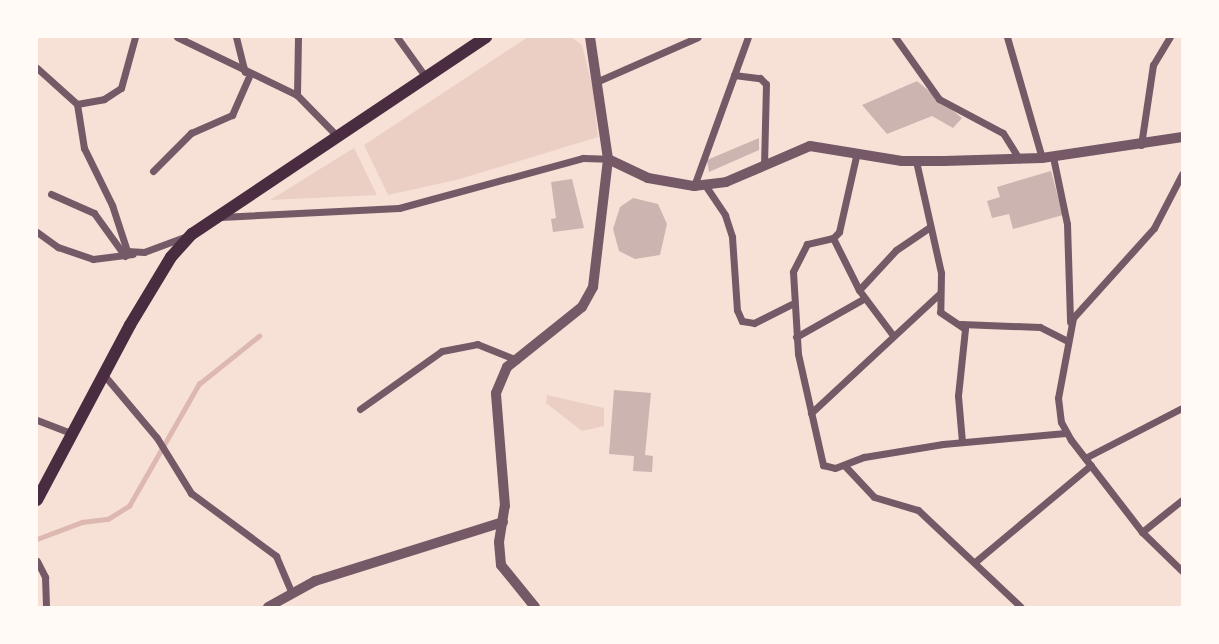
<!DOCTYPE html>
<style>
body{margin:0}
#map{position:relative;width:1219px;height:644px;overflow:hidden;background:#f7e1d7;font-family:"DM Sans",sans-serif}
div>[style]{position:absolute}
[style*='--x']{left:calc(var(--x)*1px);top:calc(var(--y)*1px);width:calc(var(--w)*1px);rotate:calc(var(--a)*1deg)}
.green>*{inset:0;background:#ebcfc5}
.stream>*{height:4.5px;margin:-2.25px;padding:0 2.25px;transform-origin:2.25px;border-radius:2.25px;background:#dcb8b0}
.building>*{inset:0;background:#ccb4b1}
.minor>*{height:7px;margin:-3.5px;padding:0 3.5px;transform-origin:3.5px;border-radius:3.5px;background:#755966}
.tertiary>*{height:10px;margin:-5px;padding:0 5px;transform-origin:5px;border-radius:5px;background:#755966}
.trunk>*{height:12px;margin:-6px;padding:0 6px;transform-origin:6px;border-radius:6px;background:#4a2c40}
span{translate:-50% -50%;white-space:nowrap;text-align:center;line-height:1.15;-webkit-text-stroke:5px #fffaf5;paint-order:stroke}
.frame{position:absolute;inset:0;border:38px solid #fffaf5;pointer-events:none}
</style>
<div id="map">
<div class="green">
<div style="clip-path:polygon(528px 37px,571px 37px,582px 45px,593px 89px,598px 137px,460px 179px,388px 195px,364px 145px)"></div>
<div style="clip-path:polygon(354px 148px,377px 195px,270px 200px)"></div>
<div style="clip-path:polygon(547px 395px,604px 408px,604px 426px,582px 431px,546px 403px)"></div>
</div>
<div class="stream">
<div style="--x:37;--y:539;--w:48;--a:-20.7"></div>
<div style="--x:82;--y:522;--w:26;--a:-7"></div>
<div style="--x:108;--y:519;--w:25;--a:-32"></div>
<div style="--x:129;--y:506;--w:141;--a:-60.2"></div>
<div style="--x:199;--y:384;--w:77;--a:-38.7"></div>
</div>
<div class="building">
<div style="clip-path:polygon(917px 81px,962px 118px,953px 128px,932px 116px,887px 134px,862px 105px)"></div>
<div style="clip-path:polygon(759px 138px,759px 150px,709px 172px,707px 160px)"></div>
<div style="clip-path:polygon(1051px 171px,1063px 215px,1013px 229px,1009px 214px,992px 218px,987px 201px,1000px 197px,997px 187px)"></div>
<div style="clip-path:polygon(572px 179px,584px 228px,553px 232px,551px 219px,556px 218px,551px 182px)"></div>
<div style="clip-path:polygon(633px 198px,658px 204px,667px 224px,660px 255px,635px 259px,619px 251px,613px 229px,620px 207px)"></div>
<div style="clip-path:polygon(614px 390px,651px 393px,645px 455px,653px 456px,652px 472px,633px 471px,634px 456px,609px 454px)"></div>
</div>
<div class="minor">
<div style="--x:177;--y:37;--w:133;--a:25.8"></div>
<div style="--x:236;--y:37;--w:36;--a:76"></div>
<div style="--x:298;--y:37;--w:58;--a:91"></div>
<div style="--x:297;--y:95;--w:57;--a:45.7"></div>
<div style="--x:397;--y:37;--w:48;--a:54.3"></div>
<div style="--x:895;--y:37;--w:76;--a:54.6"></div>
<div style="--x:939;--y:99;--w:72;--a:28"></div>
<div style="--x:1003;--y:133;--w:31;--a:58"></div>
<div style="--x:1007;--y:37;--w:126;--a:73.9"></div>
<div style="--x:37;--y:68;--w:54;--a:42"></div>
<div style="--x:77;--y:104;--w:45;--a:81"></div>
<div style="--x:84;--y:148;--w:64;--a:63.8"></div>
<div style="--x:112;--y:205;--w:48;--a:71.9"></div>
<div style="--x:127;--y:251;--w:17;--a:3"></div>
<div style="--x:144;--y:252;--w:46;--a:-20.4"></div>
<div style="--x:734;--y:75;--w:26;--a:7"></div>
<div style="--x:760;--y:78;--w:8;--a:45"></div>
<div style="--x:766;--y:84;--w:81;--a:91.4"></div>
<div style="--x:596;--y:82;--w:111;--a:-23.8"></div>
<div style="--x:77;--y:104;--w:27;--a:-10"></div>
<div style="--x:104;--y:99;--w:20;--a:-33"></div>
<div style="--x:121;--y:88;--w:53;--a:-74.6"></div>
<div style="--x:1141;--y:145;--w:81;--a:-81.5"></div>
<div style="--x:1153;--y:65;--w:33;--a:-59"></div>
<div style="--x:857;--y:152;--w:82;--a:102.7"></div>
<div style="--x:839;--y:232;--w:8;--a:135"></div>
<div style="--x:833;--y:238;--w:27;--a:167"></div>
<div style="--x:807;--y:244;--w:31;--a:117"></div>
<div style="--x:793;--y:272;--w:82;--a:86.5"></div>
<div style="--x:798;--y:354;--w:114;--a:77.3"></div>
<div style="--x:823;--y:465;--w:12;--a:14"></div>
<div style="--x:835;--y:468;--w:31;--a:-21"></div>
<div style="--x:864;--y:457;--w:80;--a:-9.3"></div>
<div style="--x:943;--y:444;--w:123;--a:-5.1"></div>
<div style="--x:1053;--y:157;--w:68;--a:78.2"></div>
<div style="--x:1067;--y:224;--w:98;--a:88.2"></div>
<div style="--x:916;--y:161;--w:115;--a:77.4"></div>
<div style="--x:941;--y:273;--w:39;--a:91"></div>
<div style="--x:940;--y:312;--w:30;--a:34"></div>
<div style="--x:965;--y:329;--w:67;--a:96"></div>
<div style="--x:958;--y:396;--w:46;--a:85"></div>
<div style="--x:153;--y:171;--w:54;--a:-45"></div>
<div style="--x:191;--y:133;--w:45;--a:-23.7"></div>
<div style="--x:232;--y:115;--w:45;--a:-66.3"></div>
<div style="--x:1182;--y:174;--w:61;--a:117.4"></div>
<div style="--x:1154;--y:228;--w:121;--a:132"></div>
<div style="--x:1073;--y:318;--w:81;--a:100.6"></div>
<div style="--x:1058;--y:398;--w:24;--a:83"></div>
<div style="--x:1061;--y:422;--w:21;--a:61"></div>
<div style="--x:1071;--y:440;--w:116;--a:52.3"></div>
<div style="--x:1142;--y:532;--w:56;--a:44.3"></div>
<div style="--x:705;--y:185;--w:36;--a:56"></div>
<div style="--x:725;--y:215;--w:23;--a:72"></div>
<div style="--x:732;--y:237;--w:73;--a:86.1"></div>
<div style="--x:737;--y:310;--w:12;--a:66"></div>
<div style="--x:742;--y:321;--w:12;--a:9"></div>
<div style="--x:754;--y:323;--w:42;--a:-26.6"></div>
<div style="--x:694;--y:186;--w:158;--a:-70.1"></div>
<div style="--x:51;--y:194;--w:47;--a:23.8"></div>
<div style="--x:94;--y:213;--w:53;--a:54.2"></div>
<div style="--x:221;--y:217;--w:178;--a:-2.9"></div>
<div style="--x:399;--y:208;--w:191;--a:-15.2"></div>
<div style="--x:583;--y:158;--w:25;--a:2"></div>
<div style="--x:37;--y:232;--w:26;--a:36"></div>
<div style="--x:58;--y:247;--w:37;--a:19"></div>
<div style="--x:93;--y:259;--w:40;--a:-7.1"></div>
<div style="--x:833;--y:238;--w:58;--a:63.4"></div>
<div style="--x:859;--y:290;--w:55;--a:53.1"></div>
<div style="--x:859;--y:290;--w:54;--a:-47.2"></div>
<div style="--x:896;--y:250;--w:41;--a:-34.1"></div>
<div style="--x:961;--y:324;--w:79;--a:2.2"></div>
<div style="--x:1040;--y:327;--w:29;--a:27"></div>
<div style="--x:796;--y:337;--w:79;--a:-29.5"></div>
<div style="--x:104;--y:375;--w:82;--a:49.9"></div>
<div style="--x:157;--y:438;--w:65;--a:58.3"></div>
<div style="--x:191;--y:493;--w:106;--a:36.5"></div>
<div style="--x:276;--y:556;--w:38;--a:67"></div>
<div style="--x:360;--y:409;--w:100;--a:-35.3"></div>
<div style="--x:442;--y:351;--w:36;--a:-11"></div>
<div style="--x:477;--y:344;--w:43;--a:21.8"></div>
<div style="--x:811;--y:413;--w:176;--a:-42.9"></div>
<div style="--x:37;--y:420;--w:39;--a:21"></div>
<div style="--x:1085;--y:458;--w:109;--a:-27.3"></div>
<div style="--x:845;--y:466;--w:42;--a:46.9"></div>
<div style="--x:874;--y:497;--w:46;--a:16.5"></div>
<div style="--x:918;--y:510;--w:141;--a:43.3"></div>
<div style="--x:1142;--y:532;--w:51;--a:-38.7"></div>
<div style="--x:37;--y:561;--w:18;--a:63"></div>
<div style="--x:45;--y:577;--w:30;--a:88"></div>
<div style="--x:975;--y:562;--w:151;--a:-39.9"></div>
</div>
<div class="tertiary">
<div style="--x:608;--y:159;--w:44;--a:25.4"></div>
<div style="--x:648;--y:178;--w:47;--a:9.9"></div>
<div style="--x:694;--y:186;--w:32;--a:-7"></div>
<div style="--x:726;--y:182;--w:91;--a:-23.2"></div>
<div style="--x:810;--y:146;--w:93;--a:9.3"></div>
<div style="--x:902;--y:161;--w:42;--a:0"></div>
<div style="--x:944;--y:161;--w:98;--a:-1.8"></div>
<div style="--x:1042;--y:158;--w:142;--a:-8.5"></div>
<div style="--x:268;--y:607;--w:54;--a:-29"></div>
<div style="--x:315;--y:581;--w:197;--a:-17.4"></div>
<div style="--x:535;--y:607;--w:54;--a:-129"></div>
<div style="--x:501;--y:565;--w:23;--a:-95"></div>
<div style="--x:499;--y:542;--w:36;--a:-81"></div>
<div style="--x:505;--y:506;--w:113;--a:-94.6"></div>
<div style="--x:496;--y:393;--w:28;--a:-67"></div>
<div style="--x:507;--y:367;--w:96;--a:-38.7"></div>
<div style="--x:582;--y:307;--w:23;--a:-61"></div>
<div style="--x:593;--y:287;--w:129;--a:-83.3"></div>
<div style="--x:608;--y:159;--w:123;--a:-98.4"></div>
</div>
<div class="trunk">
<div style="--x:37;--y:500;--w:198;--a:-62"></div>
<div style="--x:130;--y:325;--w:79;--a:-58.9"></div>
<div style="--x:171;--y:257;--w:31;--a:-48"></div>
<div style="--x:192;--y:234;--w:354;--a:-33.8"></div>
</div>
<div class="frame"></div>
</div>
